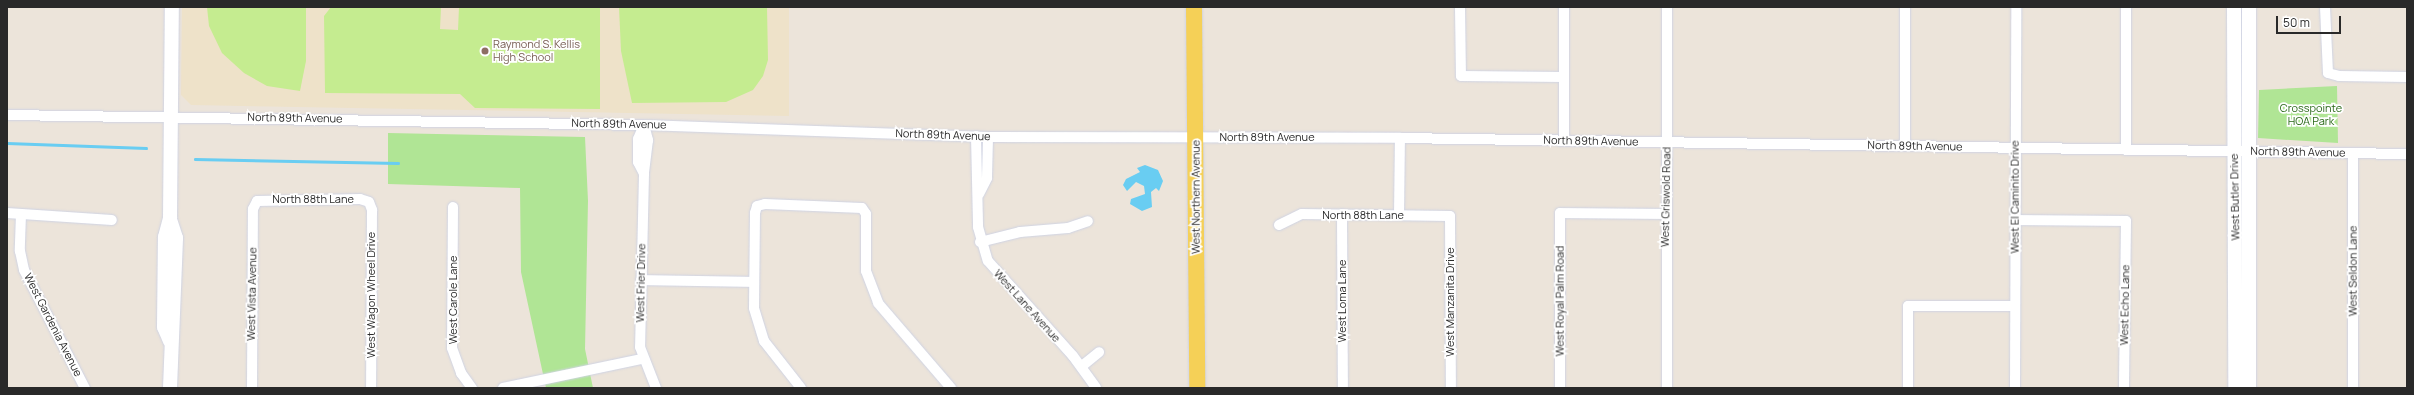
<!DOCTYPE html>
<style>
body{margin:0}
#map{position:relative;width:2414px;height:395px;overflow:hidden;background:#ece4da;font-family:Manrope,sans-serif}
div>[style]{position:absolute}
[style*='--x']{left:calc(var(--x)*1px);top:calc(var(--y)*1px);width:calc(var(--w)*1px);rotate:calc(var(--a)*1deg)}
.education>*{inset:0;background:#eee2c9}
.green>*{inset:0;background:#b0e595}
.pitch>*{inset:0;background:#c5ec90}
.water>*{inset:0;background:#69cdf2}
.stream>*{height:2.5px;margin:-1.25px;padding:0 1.25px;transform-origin:1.25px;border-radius:1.25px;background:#69cdf2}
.roads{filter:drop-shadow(0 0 1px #cfd3e3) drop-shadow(0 0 1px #cfd3e3)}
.street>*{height:10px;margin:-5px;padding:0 5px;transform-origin:5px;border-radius:5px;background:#fff}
.secondary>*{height:14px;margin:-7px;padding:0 7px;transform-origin:7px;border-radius:7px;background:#fff}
.primary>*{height:16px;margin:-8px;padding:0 8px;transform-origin:8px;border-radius:8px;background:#f5d057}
.dots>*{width:11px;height:11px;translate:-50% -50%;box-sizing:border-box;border:2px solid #fff;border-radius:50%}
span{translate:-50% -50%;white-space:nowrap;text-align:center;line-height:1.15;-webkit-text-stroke:3.5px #fff;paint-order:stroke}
.education-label{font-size:11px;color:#785e54}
.left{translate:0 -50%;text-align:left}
.park-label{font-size:11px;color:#286817}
.street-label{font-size:11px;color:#292929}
.frame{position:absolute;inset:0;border:8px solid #292929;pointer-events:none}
.scale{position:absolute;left:2276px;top:16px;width:65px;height:18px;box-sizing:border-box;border:2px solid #292929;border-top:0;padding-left:5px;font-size:12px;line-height:14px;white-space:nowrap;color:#292929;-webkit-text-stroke:3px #fff;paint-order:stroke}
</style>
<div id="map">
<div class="education">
<div style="clip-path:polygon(182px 7px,789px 7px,789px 116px,191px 105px,181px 95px)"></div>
</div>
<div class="green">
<div style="clip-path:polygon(2337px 86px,2338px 143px,2258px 138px,2259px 90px)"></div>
<div style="clip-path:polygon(388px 133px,585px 137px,588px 201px,585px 349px,593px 388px,546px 388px,521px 272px,520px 188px,388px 184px)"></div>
</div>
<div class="pitch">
<div style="clip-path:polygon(207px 7px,306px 7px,306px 61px,300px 91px,267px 86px,244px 73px,222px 53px,209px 26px)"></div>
<div style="clip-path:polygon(331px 7px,441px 7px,440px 29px,458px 30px,459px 7px,600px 7px,600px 109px,475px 108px,460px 94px,325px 93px,324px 16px)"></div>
<div style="clip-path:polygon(619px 7px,767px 7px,768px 60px,763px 76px,753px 90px,726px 102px,632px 103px,621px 51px)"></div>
</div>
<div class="water">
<div style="clip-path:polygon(1145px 165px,1158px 170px,1163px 181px,1159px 191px,1156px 188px,1151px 192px,1152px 207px,1142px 211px,1130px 204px,1131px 199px,1145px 194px,1144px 186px,1136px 182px,1127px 191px,1123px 185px,1126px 179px,1140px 172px,1137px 168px)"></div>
</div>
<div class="stream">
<div style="--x:7;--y:143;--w:139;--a:2.1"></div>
<div style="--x:195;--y:159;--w:203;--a:1.1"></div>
</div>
<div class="roads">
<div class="street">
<div style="--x:1460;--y:7;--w:69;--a:89.2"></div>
<div style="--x:1461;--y:76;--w:103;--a:0.6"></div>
<div style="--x:1564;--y:7;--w:134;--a:90"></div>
<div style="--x:2325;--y:7;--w:66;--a:87.4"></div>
<div style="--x:2328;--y:73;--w:11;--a:15"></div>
<div style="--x:2339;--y:76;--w:68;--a:0.8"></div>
<div style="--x:7;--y:115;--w:637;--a:0.9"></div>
<div style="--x:644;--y:125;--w:344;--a:2"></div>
<div style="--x:988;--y:137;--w:412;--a:0.1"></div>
<div style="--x:1400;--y:138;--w:1007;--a:0.91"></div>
<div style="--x:644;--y:125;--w:16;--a:75"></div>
<div style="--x:648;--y:140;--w:34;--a:97"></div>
<div style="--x:644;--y:174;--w:173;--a:91.3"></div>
<div style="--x:640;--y:347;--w:44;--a:68.7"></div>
<div style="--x:644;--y:125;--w:15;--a:113"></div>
<div style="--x:638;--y:139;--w:23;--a:90"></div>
<div style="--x:638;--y:162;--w:13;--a:63"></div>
<div style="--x:976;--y:136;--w:91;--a:88.7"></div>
<div style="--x:978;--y:227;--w:35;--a:74"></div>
<div style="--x:988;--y:261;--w:127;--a:48.2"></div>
<div style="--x:1073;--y:356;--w:39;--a:54"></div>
<div style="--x:1905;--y:145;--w:138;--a:-90"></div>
<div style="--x:2126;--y:150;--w:143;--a:-90"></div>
<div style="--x:979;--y:194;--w:18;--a:-63"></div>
<div style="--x:987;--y:178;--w:41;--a:-88.6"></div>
<div style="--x:453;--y:207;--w:141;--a:90.4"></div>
<div style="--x:452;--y:348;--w:27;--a:70"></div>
<div style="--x:461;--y:373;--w:19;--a:54"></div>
<div style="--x:7;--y:213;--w:105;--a:3.8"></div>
<div style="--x:21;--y:214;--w:37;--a:92"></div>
<div style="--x:20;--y:251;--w:19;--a:78"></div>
<div style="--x:24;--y:270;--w:133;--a:62.7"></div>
<div style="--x:1342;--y:214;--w:174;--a:89.7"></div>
<div style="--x:1399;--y:215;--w:77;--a:-89.3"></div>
<div style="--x:2015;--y:220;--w:111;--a:0.5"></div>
<div style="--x:2126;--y:221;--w:167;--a:90.7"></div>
<div style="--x:1279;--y:225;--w:25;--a:-26"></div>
<div style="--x:1302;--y:214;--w:148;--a:0.8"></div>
<div style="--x:1450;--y:216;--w:172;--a:89.7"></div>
<div style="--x:980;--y:242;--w:41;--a:-14"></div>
<div style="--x:1020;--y:232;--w:48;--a:-4.8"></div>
<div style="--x:1068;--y:228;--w:21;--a:-19"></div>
<div style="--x:641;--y:280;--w:113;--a:1"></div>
<div style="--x:1082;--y:366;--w:22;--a:-39"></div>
<div style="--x:252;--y:388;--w:179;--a:-89.7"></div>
<div style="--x:253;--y:209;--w:9;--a:-63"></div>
<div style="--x:257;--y:201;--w:103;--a:-1.1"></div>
<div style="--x:360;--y:199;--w:9;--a:18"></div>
<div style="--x:369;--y:202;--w:9;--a:69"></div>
<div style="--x:372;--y:210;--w:178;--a:90.3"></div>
<div style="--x:503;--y:388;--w:142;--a:-11.8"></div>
<div style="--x:801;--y:388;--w:60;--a:-128.2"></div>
<div style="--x:764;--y:341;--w:34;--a:-107"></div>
<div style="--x:754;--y:308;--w:95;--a:-89.4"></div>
<div style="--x:755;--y:213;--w:7;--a:-74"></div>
<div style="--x:757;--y:206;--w:8;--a:-14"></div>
<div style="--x:765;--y:204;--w:97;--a:2.4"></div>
<div style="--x:862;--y:208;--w:7;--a:56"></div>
<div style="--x:866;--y:214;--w:57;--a:90"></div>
<div style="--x:866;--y:271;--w:34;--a:69"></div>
<div style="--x:878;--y:303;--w:112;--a:49.3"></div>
<div style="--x:1560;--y:388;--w:175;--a:-90"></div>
<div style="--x:1560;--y:213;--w:105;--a:0.5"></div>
<div style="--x:1667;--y:388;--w:381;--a:-90"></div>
<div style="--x:1908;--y:388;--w:82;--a:-90"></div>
<div style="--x:1908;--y:306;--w:107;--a:0"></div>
<div style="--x:2015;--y:388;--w:381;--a:-89.8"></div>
<div style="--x:2353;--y:388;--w:235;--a:-90"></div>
</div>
<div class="secondary">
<div style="--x:2234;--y:7;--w:381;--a:89.8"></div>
<div style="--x:170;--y:341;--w:15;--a:-113"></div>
<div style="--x:164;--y:327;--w:90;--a:-89.4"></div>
<div style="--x:165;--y:237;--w:20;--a:-75"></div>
<div style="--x:170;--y:218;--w:211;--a:-89.5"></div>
<div style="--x:170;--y:388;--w:150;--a:-87.7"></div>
<div style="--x:176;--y:238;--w:20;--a:-108"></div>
<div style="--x:2249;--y:388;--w:381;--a:-90"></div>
</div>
<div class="primary">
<div style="--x:1194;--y:7;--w:381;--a:89.5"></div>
</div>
</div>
<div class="dots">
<div style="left:485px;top:51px;background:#8d6e63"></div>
</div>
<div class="education-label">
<span class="left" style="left:493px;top:51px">Raymond S. Kellis<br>High School</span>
</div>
<div class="park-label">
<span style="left:2311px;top:115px">Crosspointe<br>HOA Park</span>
</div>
<div class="street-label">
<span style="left:295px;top:118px;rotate:1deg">North 89th Avenue</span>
<span style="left:619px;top:124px;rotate:1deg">North 89th Avenue</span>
<span style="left:943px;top:135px;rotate:2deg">North 89th Avenue</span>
<span style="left:1267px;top:137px">North 89th Avenue</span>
<span style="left:1591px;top:141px;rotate:1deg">North 89th Avenue</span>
<span style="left:1915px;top:146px;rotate:1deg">North 89th Avenue</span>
<span style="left:2298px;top:152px;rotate:1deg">North 89th Avenue</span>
<span style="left:1196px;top:197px;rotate:-90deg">West Northern Avenue</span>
<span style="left:1666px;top:197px;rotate:-89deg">West Griswold Road</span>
<span style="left:2015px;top:197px;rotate:-90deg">West El Caminito Drive</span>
<span style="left:2235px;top:197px;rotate:-91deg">West Butler Drive</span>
<span style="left:313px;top:199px">North 88th Lane</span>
<span style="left:1363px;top:215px">North 88th Lane</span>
<span style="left:2353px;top:271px;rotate:-90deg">West Seldon Lane</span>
<span style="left:641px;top:283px;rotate:-89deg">West Frier Drive</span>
<span style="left:252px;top:294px;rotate:-89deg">West Vista Avenue</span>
<span style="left:371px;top:295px;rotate:-90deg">West Wagon Wheel Drive</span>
<span style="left:453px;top:300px;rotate:-90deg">West Carole Lane</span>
<span style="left:1342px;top:301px;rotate:-90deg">West Loma Lane</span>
<span style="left:1560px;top:301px;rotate:-90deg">West Royal Palm Road</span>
<span style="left:1450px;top:302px;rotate:-90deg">West Manzanita Drive</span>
<span style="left:2125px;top:305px;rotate:-89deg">West Echo Lane</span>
<span style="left:1027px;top:306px;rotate:48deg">West Lane Avenue</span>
<span style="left:53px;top:325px;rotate:63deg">West Gardenia Avenue</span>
</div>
<div class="frame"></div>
<div class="scale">50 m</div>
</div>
